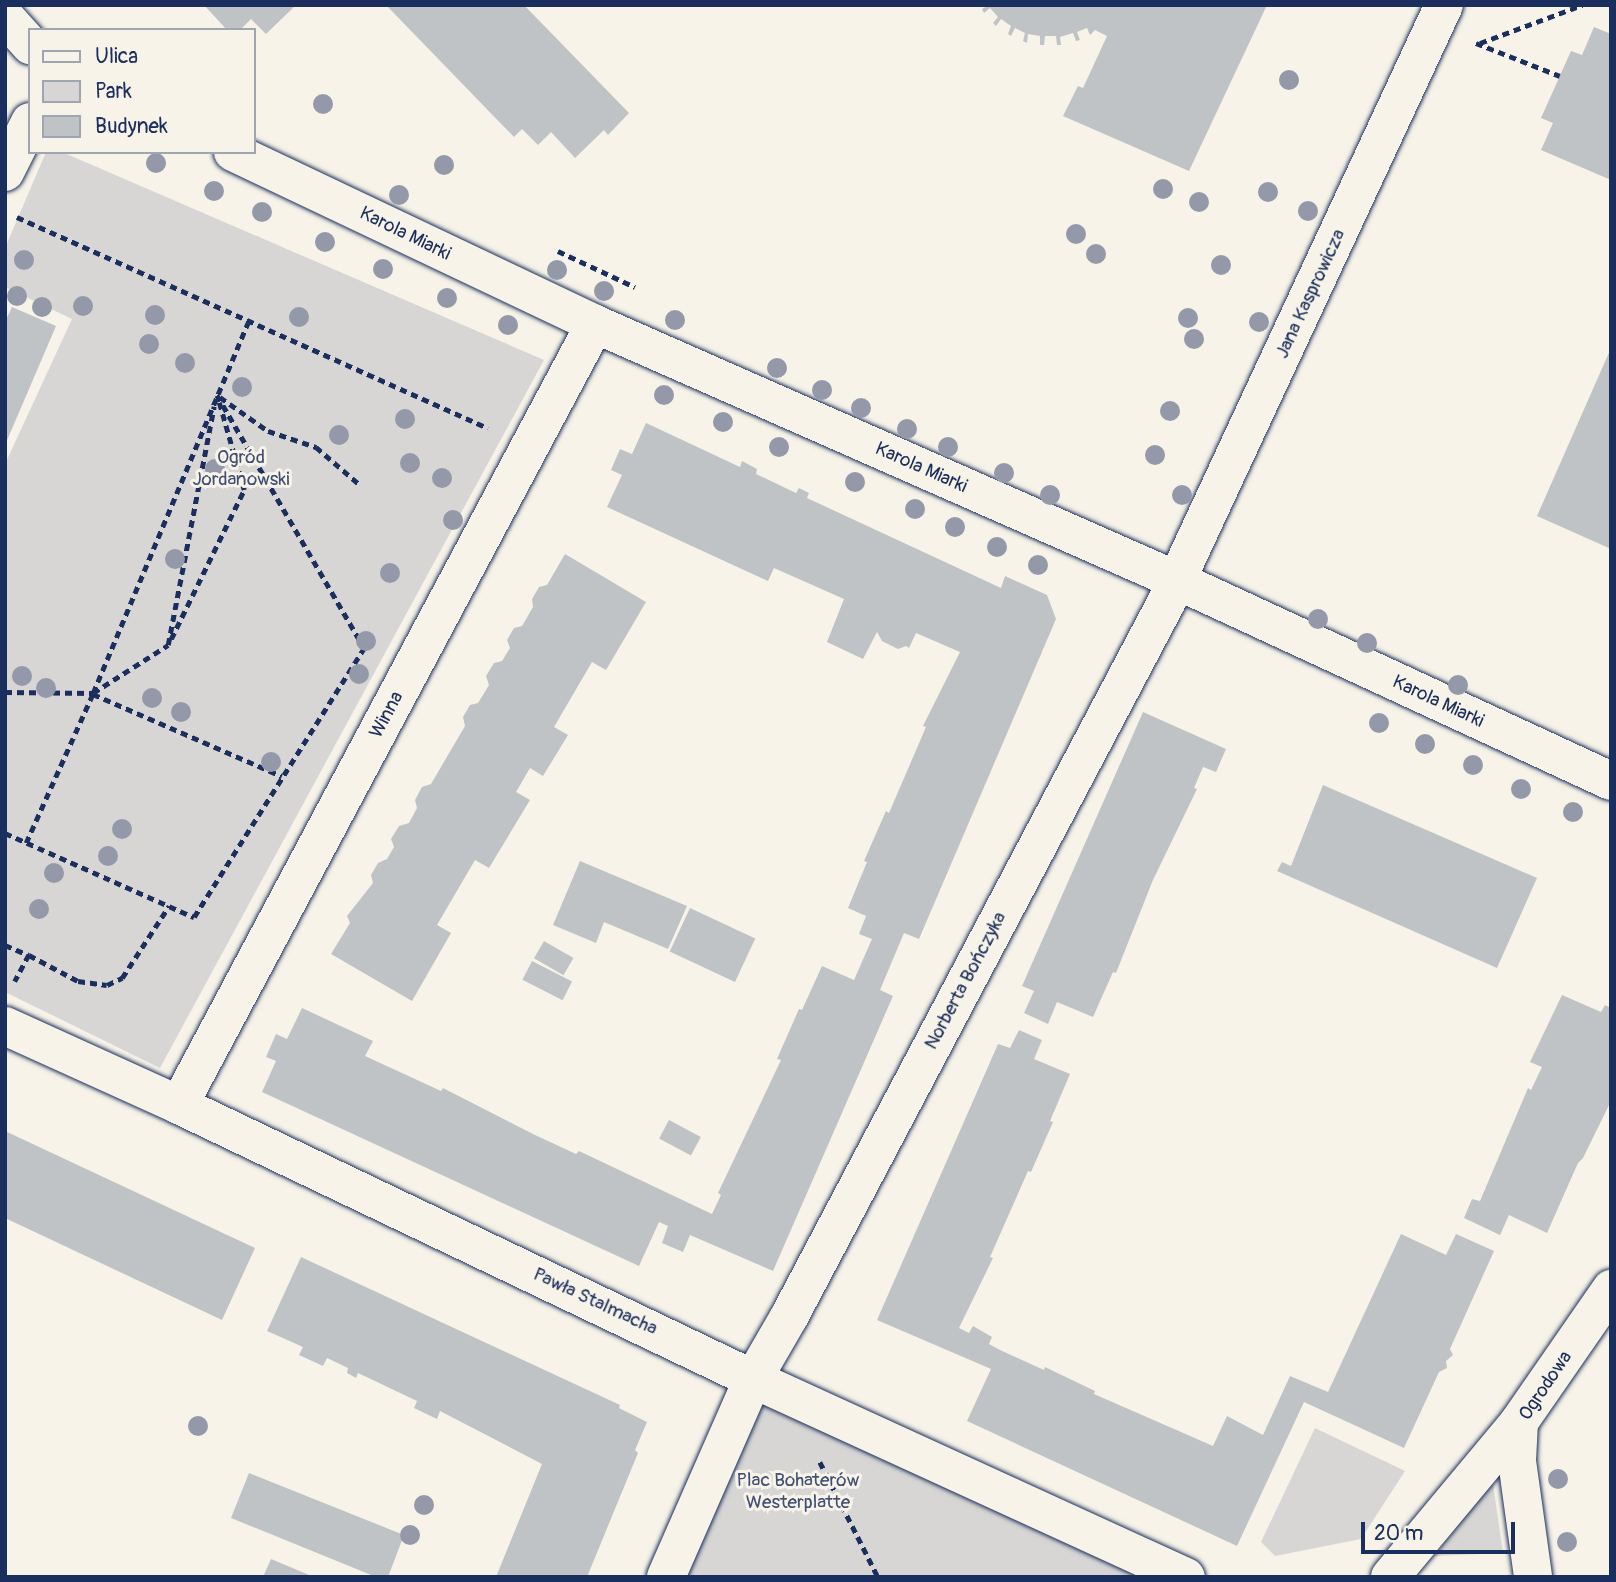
<!DOCTYPE html>
<meta charset="utf-8">
<style>
body{margin:0}
#map{position:relative;width:1616px;height:1582px;overflow:hidden;background:#f7f3e8;font-family:Pangolin,sans-serif}
div>[style]{position:absolute}
[style*='--x']{left:calc(var(--x)*1px);top:calc(var(--y)*1px);width:calc(var(--w)*1px);rotate:calc(var(--a)*1deg)}
.green>*{inset:0;background:#d7d6d4}
.building>*{inset:0;background:#c0c3c5;transform-origin:0 0}
.path>*{height:4.5px;margin-top:-2.25px;transform-origin:0;background:repeating-linear-gradient(90deg,#1b2f5e 0 7px,transparent 0 12px)}
.roads{filter:drop-shadow(0 0 2px #1b2f5e) drop-shadow(0 0 2px #1b2f5e)}
.minor>*{height:38px;margin:-19px;padding:0 19px;transform-origin:19px;border-radius:19px;background:#f7f3e8}
.trees>*{width:20px;height:20px;margin:-10px;border-radius:50%;background:#9399a9}
span{translate:-50% -50%;white-space:nowrap;text-align:center;line-height:1.15;-webkit-text-stroke:6px #f7f3e8;paint-order:stroke}
.street-label{font-size:19px;color:#1b2f5e}
.park-label{font-size:19px;color:#415076}
.frame{position:absolute;inset:0;border:7px solid #1b2f5e;pointer-events:none}
.legend{position:absolute;left:28px;top:28px;width:228px;height:126px;box-sizing:border-box;background:#f7f3e8;border:2px solid #9fa5b1;margin:0;padding:9px 12px;list-style:none;font-size:21px;color:#1b2f5e}
.legend li{display:flex;align-items:center;gap:14px;height:35px}
.legend b{width:35px;border:2px solid #9fa5b1}
.scale{position:absolute;left:1361px;top:1522px;width:154px;height:32px;box-sizing:border-box;border:4px solid #1b2f5e;border-top:0;padding-left:9px;font-size:21px;line-height:24px;white-space:nowrap;color:#1b2f5e;-webkit-text-stroke:5px #f7f3e8;paint-order:stroke}
</style>
<div id="map">
<div class="green">
<div style="clip-path:polygon(46px 152px,62px 152px,544px 360px,160px 1068px,5px 992px,5px 464px,72px 319px,5px 287px,5px 248px)"></div>
<div style="clip-path:polygon(753px 1379px,1185px 1577px,666px 1577px)"></div>
<div style="clip-path:polygon(1315px 1428px,1405px 1471px,1361px 1539px,1275px 1556px,1261px 1542px)"></div>
<div style="clip-path:polygon(1492px 1477px,1503px 1553px,1435px 1556px)"></div>
</div>
<div class="building">
<div style="clip-path:polygon(204px 5px,296px 5px,266px 34px,251px 19px,240px 30px,227px 30px)"></div>
<div style="clip-path:polygon(386px 5px,524px 5px,629px 113px,608px 135px,604px 130px,575px 158px,551px 132px,538px 145px,522px 129px,514px 137px)"></div>
<div style="clip-path:polygon(989px 5px,1267px 5px,1189px 171px,1063px 116px,1078px 86px,1083px 88px,1107px 36px,1095px 30px,1090px 35px,1087px 28px,1077px 32px,1080px 40px,1076px 41px,1073px 33px,1060px 37px,1061px 45px,1057px 45px,1056px 36px,1045px 36px,1044px 45px,1040px 45px,1040px 36px,1028px 34px,1027px 43px,1023px 41px,1025px 33px,1015px 28px,1011px 36px,1008px 34px,1011px 26px,1001px 19px,996px 26px,993px 23px,998px 17px,990px 8px,984px 13px,982px 9px)"></div>
<div style="clip-path:polygon(1594px 27px,1611px 34px,1611px 180px,1541px 150px,1553px 123px,1541px 118px,1571px 51px,1582px 55px)"></div>
<div style="clip-path:polygon(12px 307px,56px 326px,5px 445px,5px 322px)"></div>
<div style="clip-path:polygon(1611px 348px,1611px 549px,1537px 516px)"></div>
<div style="clip-path:polygon(646px 423px,740px 467px,742px 461px,757px 469px,756px 474px,796px 493px,799px 488px,809px 493px,807px 498px,1001px 588px,1005px 576px,1047px 595px,1056px 619px,919px 939px,904px 933px,880px 990px,893px 996px,773px 1271px,690px 1235px,683px 1252px,662px 1243px,668px 1226px,659px 1222px,639px 1266px,262px 1092px,276px 1061px,266px 1057px,276px 1034px,287px 1039px,302px 1008px,373px 1041px,365px 1056px,441px 1091px,443px 1088px,535px 1135px,576px 1154px,579px 1151px,712px 1214px,721px 1195px,718px 1193px,781px 1060px,777px 1059px,799px 1009px,802px 1010px,822px 966px,854px 980px,872px 939px,859px 934px,866px 916px,848px 908px,867px 862px,864px 861px,886px 811px,889px 813px,926px 727px,923px 726px,960px 652px,916px 633px,909px 648px,906px 646px,898px 649px,882px 641px,877px 632px,863px 659px,827px 642px,844px 599px,774px 568px,768px 581px,607px 507px,622px 475px,611px 470px,620px 449px,632px 454px)"></div>
<div style="clip-path:polygon(565px 554px,646px 602px,606px 670px,592px 662px,554px 727px,568px 735px,543px 776px,530px 768px,516px 792px,530px 800px,489px 868px,475px 860px,437px 925px,451px 933px,412px 1001px,331px 954px,350px 923px,347px 916px,373px 883px,371px 875px,378px 863px,387px 859px,394px 847px,391px 839px,399px 826px,409px 823px,417px 808px,415px 800px,422px 787px,431px 784px,465px 726px,463px 717px,470px 705px,478px 703px,489px 685px,486px 676px,494px 663px,502px 661px,510px 648px,507px 640px,514px 628px,522px 626px,533px 607px,532px 599px,539px 587px,547px 585px)"></div>
<div style="clip-path:polygon(1143px 712px,1226px 749px,1216px 772px,1203px 767px,1194px 788px,1197px 789px,1153px 880px,1116px 973px,1113px 972px,1093px 1017px,1057px 1002px,1048px 1024px,1024px 1013px,1034px 991px,1022px 986px)"></div>
<div style="clip-path:polygon(1323px 785px,1537px 878px,1497px 968px,1277px 871px,1282px 862px,1291px 866px)"></div>
<div style="clip-path:polygon(580px 861px,687px 906px,668px 949px,604px 922px,596px 943px,553px 925px)"></div>
<div style="left:690px;top:908px;width:72px;height:48px;rotate:25deg"></div>
<div style="left:544px;top:941px;width:34px;height:20px;rotate:30deg"></div>
<div style="left:532px;top:961px;width:45px;height:21px;rotate:27deg"></div>
<div style="clip-path:polygon(1562px 995px,1601px 1012px,1605px 1005px,1611px 1008px,1611px 1101px,1583px 1158px,1578px 1163px,1547px 1233px,1509px 1215px,1500px 1235px,1464px 1218px,1472px 1199px,1480px 1201px,1528px 1088px,1531px 1090px,1542px 1067px,1530px 1062px)"></div>
<div style="clip-path:polygon(1019px 1030px,1042px 1040px,1034px 1059px,1070px 1074px,1050px 1121px,1053px 1122px,1031px 1172px,1028px 1171px,990px 1257px,993px 1258px,959px 1328px,969px 1333px,973px 1326px,992px 1337px,989px 1344px,1000px 1350px,1044px 1370px,1045px 1367px,1095px 1391px,1094px 1394px,1213px 1446px,1227px 1416px,1263px 1435px,1290px 1376px,1328px 1392px,1401px 1234px,1446px 1255px,1456px 1234px,1494px 1251px,1450px 1349px,1453px 1355px,1446px 1361px,1447px 1368px,1439px 1372px,1404px 1448px,1304px 1402px,1237px 1546px,967px 1421px,991px 1369px,877px 1320px,998px 1044px,1010px 1048px)"></div>
<div style="left:669px;top:1120px;width:36px;height:21px;rotate:28deg"></div>
<div style="clip-path:polygon(5px 1131px,255px 1248px,222px 1320px,5px 1218px)"></div>
<div style="clip-path:polygon(301px 1257px,620px 1405px,619px 1408px,647px 1422px,635px 1450px,638px 1453px,587px 1577px,496px 1577px,542px 1464px,440px 1411px,437px 1419px,414px 1408px,417px 1401px,358px 1373px,356px 1378px,347px 1373px,348px 1368px,327px 1358px,323px 1366px,299px 1355px,303px 1347px,267px 1331px)"></div>
<div style="clip-path:polygon(249px 1473px,404px 1535px,388px 1577px,376px 1577px,231px 1518px)"></div>
<div style="clip-path:polygon(271px 1559px,314px 1577px,263px 1577px)"></div>
</div>
<div class="path">
<div style="--x:1476;--y:43;--w:90;--a:21.4"></div>
<div style="--x:1480;--y:43;--w:109;--a:-20.4"></div>
<div style="--x:17;--y:217;--w:516;--a:24.13"></div>
<div style="--x:558;--y:251;--w:85;--a:25.1"></div>
<div style="--x:217;--y:395;--w:293;--a:59.8"></div>
<div style="--x:220;--y:397;--w:59;--a:35.3"></div>
<div style="--x:268;--y:431;--w:51;--a:18.4"></div>
<div style="--x:316;--y:447;--w:57;--a:40.7"></div>
<div style="--x:171;--y:639;--w:166;--a:-63.9"></div>
<div style="--x:244;--y:490;--w:91;--a:-105.9"></div>
<div style="--x:5;--y:692;--w:88;--a:0.7"></div>
<div style="--x:93;--y:693;--w:89;--a:-32.6"></div>
<div style="--x:168;--y:645;--w:243;--a:-79.1"></div>
<div style="--x:93;--y:694;--w:206;--a:23.5"></div>
<div style="--x:5;--y:833;--w:207;--a:24"></div>
<div style="--x:194;--y:917;--w:335;--a:-57.7"></div>
<div style="--x:26;--y:843;--w:164;--a:-65.9"></div>
<div style="--x:93;--y:693;--w:401;--a:-67.3"></div>
<div style="--x:5;--y:945;--w:26;--a:23"></div>
<div style="--x:29;--y:955;--w:30;--a:118"></div>
<div style="--x:29;--y:955;--w:55;--a:28"></div>
<div style="--x:78;--y:981;--w:29;--a:8"></div>
<div style="--x:107;--y:985;--w:17;--a:-25"></div>
<div style="--x:122;--y:978;--w:86;--a:-56.9"></div>
<div style="--x:820;--y:1462;--w:129;--a:63.2"></div>
</div>
<div class="roads">
<div class="minor">
<div style="--x:5;--y:17;--w:38;--a:48"></div>
<div style="--x:233;--y:152;--w:401;--a:25.4"></div>
<div style="--x:595;--y:324;--w:635;--a:23.78"></div>
<div style="--x:1176;--y:580;--w:479;--a:24.8"></div>
<div style="--x:5;--y:172;--w:56;--a:-63.4"></div>
<div style="--x:5;--y:1026;--w:191;--a:24.4"></div>
<div style="--x:179;--y:1105;--w:636;--a:25.52"></div>
<div style="--x:753;--y:1379;--w:476;--a:24.6"></div>
<div style="--x:179;--y:1105;--w:885;--a:-61.96"></div>
<div style="--x:1519;--y:1422;--w:39;--a:93"></div>
<div style="--x:1517;--y:1461;--w:117;--a:82.1"></div>
<div style="--x:666;--y:1577;--w:216;--a:-66.3"></div>
<div style="--x:753;--y:1379;--w:72;--a:-59.9"></div>
<div style="--x:789;--y:1317;--w:810;--a:-62.17"></div>
<div style="--x:1167;--y:601;--w:657;--a:-65.07"></div>
<div style="--x:1390;--y:1577;--w:202;--a:-50.2"></div>
<div style="--x:1519;--y:1422;--w:162;--a:-55.3"></div>
</div>
</div>
<div class="trees">
<div style="left:1289px;top:80px"></div>
<div style="left:323px;top:104px"></div>
<div style="left:156px;top:163px"></div>
<div style="left:444px;top:165px"></div>
<div style="left:1163px;top:189px"></div>
<div style="left:214px;top:191px"></div>
<div style="left:1268px;top:192px"></div>
<div style="left:399px;top:195px"></div>
<div style="left:1199px;top:202px"></div>
<div style="left:1308px;top:211px"></div>
<div style="left:262px;top:212px"></div>
<div style="left:1076px;top:234px"></div>
<div style="left:325px;top:242px"></div>
<div style="left:1096px;top:254px"></div>
<div style="left:24px;top:260px"></div>
<div style="left:1221px;top:265px"></div>
<div style="left:383px;top:269px"></div>
<div style="left:557px;top:270px"></div>
<div style="left:604px;top:291px"></div>
<div style="left:17px;top:296px"></div>
<div style="left:447px;top:298px"></div>
<div style="left:83px;top:306px"></div>
<div style="left:42px;top:307px"></div>
<div style="left:155px;top:315px"></div>
<div style="left:299px;top:317px"></div>
<div style="left:1188px;top:318px"></div>
<div style="left:675px;top:320px"></div>
<div style="left:1259px;top:322px"></div>
<div style="left:508px;top:325px"></div>
<div style="left:1194px;top:339px"></div>
<div style="left:149px;top:344px"></div>
<div style="left:185px;top:363px"></div>
<div style="left:777px;top:368px"></div>
<div style="left:242px;top:387px"></div>
<div style="left:822px;top:390px"></div>
<div style="left:664px;top:395px"></div>
<div style="left:861px;top:408px"></div>
<div style="left:1170px;top:411px"></div>
<div style="left:405px;top:419px"></div>
<div style="left:723px;top:422px"></div>
<div style="left:907px;top:429px"></div>
<div style="left:339px;top:435px"></div>
<div style="left:779px;top:447px"></div>
<div style="left:948px;top:447px"></div>
<div style="left:1155px;top:455px"></div>
<div style="left:410px;top:463px"></div>
<div style="left:215px;top:469px"></div>
<div style="left:1004px;top:473px"></div>
<div style="left:442px;top:478px"></div>
<div style="left:855px;top:482px"></div>
<div style="left:1050px;top:495px"></div>
<div style="left:1182px;top:495px"></div>
<div style="left:915px;top:509px"></div>
<div style="left:453px;top:520px"></div>
<div style="left:955px;top:527px"></div>
<div style="left:997px;top:547px"></div>
<div style="left:175px;top:559px"></div>
<div style="left:1038px;top:565px"></div>
<div style="left:390px;top:573px"></div>
<div style="left:1318px;top:619px"></div>
<div style="left:366px;top:641px"></div>
<div style="left:1367px;top:643px"></div>
<div style="left:359px;top:674px"></div>
<div style="left:22px;top:676px"></div>
<div style="left:1458px;top:685px"></div>
<div style="left:46px;top:688px"></div>
<div style="left:152px;top:698px"></div>
<div style="left:181px;top:712px"></div>
<div style="left:1379px;top:723px"></div>
<div style="left:1425px;top:744px"></div>
<div style="left:271px;top:762px"></div>
<div style="left:1473px;top:765px"></div>
<div style="left:1521px;top:789px"></div>
<div style="left:1573px;top:812px"></div>
<div style="left:122px;top:829px"></div>
<div style="left:108px;top:856px"></div>
<div style="left:54px;top:873px"></div>
<div style="left:39px;top:909px"></div>
<div style="left:198px;top:1426px"></div>
<div style="left:1558px;top:1479px"></div>
<div style="left:424px;top:1505px"></div>
<div style="left:410px;top:1535px"></div>
<div style="left:1567px;top:1542px"></div>
</div>
<div class="street-label">
<span style="left:405px;top:234px;rotate:26deg">Karola Miarki</span>
<span style="left:1311px;top:294px;rotate:-65deg">Jana Kasprowicza</span>
<span style="left:921px;top:468px;rotate:24deg">Karola Miarki</span>
<span style="left:1438px;top:702px;rotate:25deg">Karola Miarki</span>
<span style="left:387px;top:715px;rotate:-62deg">Winna</span>
<span style="left:966px;top:981px;rotate:-62deg">Norberta Bończyka</span>
<span style="left:595px;top:1302px;rotate:25deg">Pawła Stalmacha</span>
<span style="left:1546px;top:1386px;rotate:-56deg">Ogrodowa</span>
</div>
<div class="park-label">
<span style="left:241px;top:469px">Ogród<br>Jordanowski</span>
<span style="left:798px;top:1492px">Plac Bohaterów<br>Westerplatte</span>
</div>
<div class="frame"></div>
<ul class="legend">
<li><b style="height:9px;background:#f7f3e8"></b>Ulica</li>
<li><b style="height:19px;background:#d7d6d4"></b>Park</li>
<li><b style="height:19px;background:#c0c3c5"></b>Budynek</li>
</ul>
<div class="scale">20 m</div>
</div>
